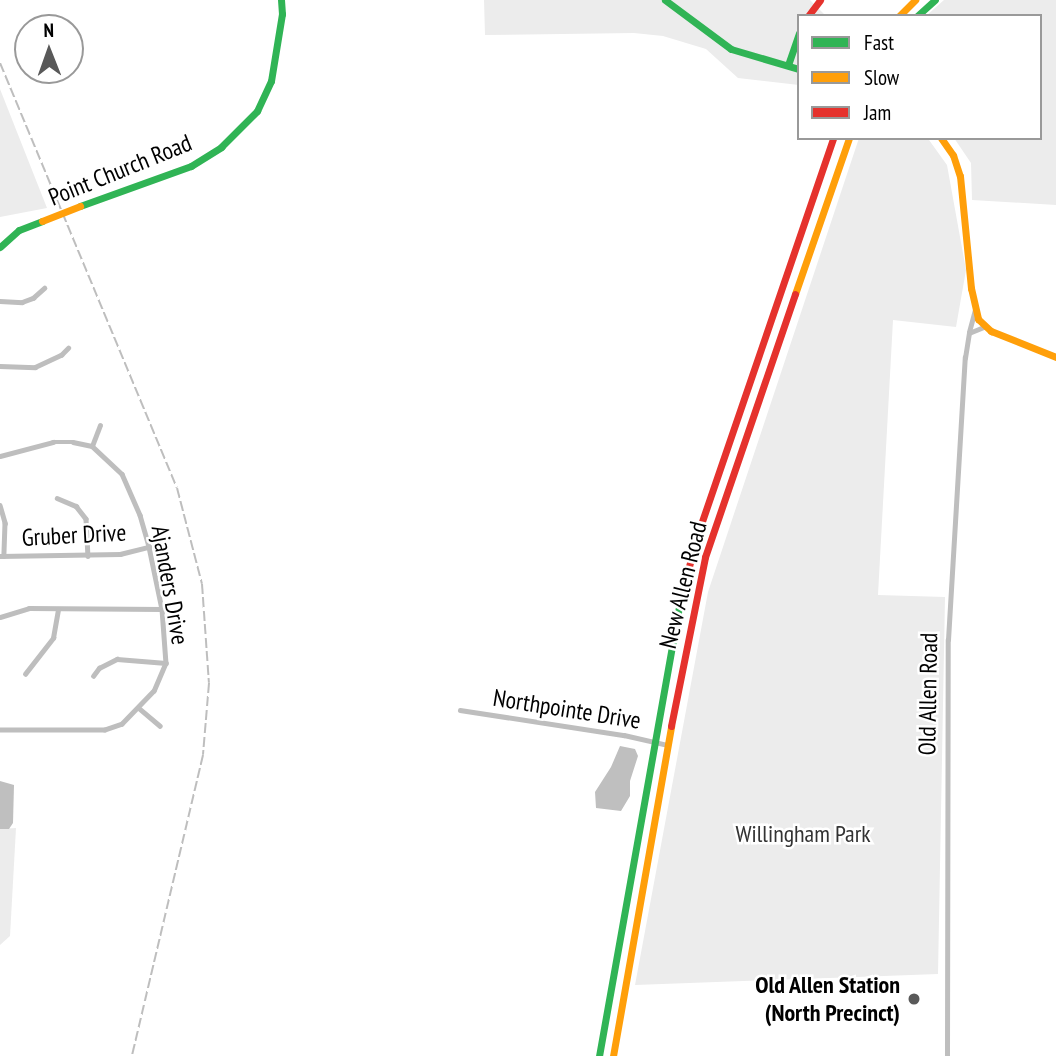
<!DOCTYPE html>
<style>
body{margin:0}
#map{position:relative;width:1056px;height:1056px;overflow:hidden;background:#fff;font-family:"PT Sans Narrow",sans-serif}
div>[style]{position:absolute}
[style*='--x']{left:calc(var(--x)*1px);top:calc(var(--y)*1px);width:calc(var(--w)*1px);rotate:calc(var(--a)*1deg)}
.green>*{inset:0;background:#ececec}
.water>*{inset:0;background:#bfbfbf}
.street>*{height:4.5px;margin:-2.25px;padding:0 2.25px;transform-origin:2.25px;border-radius:2.25px;background:#bebebe}
.fast>*{height:7px;margin:-3.5px;padding:0 3.5px;transform-origin:3.5px;border-radius:3.5px;background:#30b455}
.slow>*{height:7px;margin:-3.5px;padding:0 3.5px;transform-origin:3.5px;border-radius:3.5px;background:#ff9f0a}
.jam>*{height:7px;margin:-3.5px;padding:0 3.5px;transform-origin:3.5px;border-radius:3.5px;background:#e5322d}
.rail>*{height:2px;margin-top:-1px;transform-origin:0;background:repeating-linear-gradient(90deg,#bebebe 0 10px,transparent 0 13.5px)}
.slow-bridge>*{height:7px;margin:-3.5px;padding:0 3.5px;transform-origin:3.5px;border-radius:3.5px;background:#ff9f0a}
.dots>*{width:19px;height:19px;translate:-50% -50%;box-sizing:border-box;border:4px solid #fff;border-radius:50%}
span{translate:-50% -50%;white-space:nowrap;text-align:center;line-height:1.15;-webkit-text-stroke:5px #fff;paint-order:stroke}
.street-label{font-size:24px;color:#000}
.park-label{font-size:24px;color:#333}
.poi-label{font-size:24px;color:#000;font-weight:700}
.right{translate:-100% -50%;text-align:right}
.legend{position:absolute;left:797px;top:14px;width:245px;height:126px;box-sizing:border-box;background:#fff;border:2px solid #999;margin:0;padding:9px 12px;list-style:none;font-size:21px;color:#000}
.legend li{display:flex;align-items:center;gap:14px;height:35px}
.legend b{width:35px;border:2px solid #999}
.north{position:absolute;left:14px;top:14px;width:70px;height:70px;box-sizing:border-box;background:#fff;border:2px solid #999;border-radius:50%;rotate:359deg;font-size:19px;font-weight:700;line-height:28px;text-align:center;color:#000}
.north::after{content:'';display:block;margin:auto;width:24px;height:32px;background:#595959;clip-path:polygon(50% 0,100% 100%,50% 72%,0 100%)}
</style>
<div id="map">
<div class="green">
<div style="clip-path:polygon(484px 0,810px 0,826px 16px,799px 16px,799px 85px,738px 78px,706px 49px,663px 36px,634px 33px,485px 35px)"></div>
<div style="clip-path:polygon(944px 0,1056px 0,1056px 205px,972px 200px,971px 163px,954px 138px,1040px 138px,1040px 16px,926px 16px)"></div>
<div style="clip-path:polygon(0 89px,47px 208px,0 217px)"></div>
<div style="clip-path:polygon(859px 138px,929px 140px,947px 165px,966px 270px,956px 327px,893px 320px,878px 595px,945px 597px,938px 974px,635px 985px,708px 592px)"></div>
<div style="clip-path:polygon(16px 828px,10px 936px,0 945px,0 829px)"></div>
</div>
<div class="water">
<div style="clip-path:polygon(620px 746px,635px 749px,638px 756px,630px 781px,630px 796px,621px 811px,596px 808px,595px 792px,611px 767px)"></div>
<div style="clip-path:polygon(0 781px,14px 785px,13px 823px,9px 829px,0 829px)"></div>
</div>
<div class="street">
<div style="--x:0;--y:301;--w:22;--a:3"></div>
<div style="--x:22;--y:302;--w:12;--a:-20"></div>
<div style="--x:33;--y:298;--w:15;--a:-42"></div>
<div style="--x:969;--y:332;--w:23;--a:-75"></div>
<div style="--x:0;--y:366;--w:35;--a:2"></div>
<div style="--x:35;--y:367;--w:29;--a:-25"></div>
<div style="--x:61;--y:355;--w:10;--a:-45"></div>
<div style="--x:92;--y:446;--w:22;--a:-69"></div>
<div style="--x:0;--y:456;--w:55;--a:-14.8"></div>
<div style="--x:53;--y:442;--w:20;--a:0"></div>
<div style="--x:73;--y:442;--w:19;--a:12"></div>
<div style="--x:92;--y:446;--w:41;--a:43"></div>
<div style="--x:122;--y:474;--w:45;--a:66.3"></div>
<div style="--x:140;--y:515;--w:33;--a:74"></div>
<div style="--x:149;--y:547;--w:63;--a:78.2"></div>
<div style="--x:162;--y:609;--w:54;--a:85.8"></div>
<div style="--x:166;--y:663;--w:30;--a:113"></div>
<div style="--x:154;--y:691;--w:46;--a:134.1"></div>
<div style="--x:122;--y:724;--w:18;--a:161"></div>
<div style="--x:105;--y:730;--w:105;--a:180"></div>
<div style="--x:57;--y:498;--w:21;--a:23"></div>
<div style="--x:76;--y:506;--w:16;--a:52"></div>
<div style="--x:86;--y:519;--w:37;--a:87"></div>
<div style="--x:0;--y:505;--w:19;--a:74"></div>
<div style="--x:5;--y:523;--w:33;--a:92"></div>
<div style="--x:0;--y:556;--w:120;--a:-1"></div>
<div style="--x:120;--y:554;--w:30;--a:-14"></div>
<div style="--x:0;--y:617;--w:30;--a:-17"></div>
<div style="--x:29;--y:608;--w:133;--a:0.4"></div>
<div style="--x:25;--y:674;--w:46;--a:-52.1"></div>
<div style="--x:53;--y:638;--w:29;--a:-80"></div>
<div style="--x:93;--y:676;--w:10;--a:-53"></div>
<div style="--x:99;--y:668;--w:20;--a:-27"></div>
<div style="--x:117;--y:659;--w:49;--a:4.7"></div>
<div style="--x:140;--y:709;--w:26;--a:40"></div>
<div style="--x:460;--y:710;--w:166;--a:8.7"></div>
<div style="--x:624;--y:735;--w:45;--a:12.8"></div>
<div style="--x:947;--y:1056;--w:416;--a:-89.9"></div>
<div style="--x:948;--y:640;--w:283;--a:-86.6"></div>
<div style="--x:965;--y:358;--w:25;--a:-81"></div>
<div style="--x:969;--y:333;--w:16;--a:-22"></div>
</div>
<div class="fast">
<div style="--x:665;--y:0;--w:82;--a:36.6"></div>
<div style="--x:731;--y:49;--w:71;--a:16.4"></div>
<div style="--x:917;--y:16;--w:24;--a:-42"></div>
<div style="--x:788;--y:65;--w:34;--a:-71"></div>
<div style="--x:80;--y:206;--w:118;--a:-19.8"></div>
<div style="--x:191;--y:166;--w:36;--a:-32"></div>
<div style="--x:221;--y:147;--w:51;--a:-45"></div>
<div style="--x:257;--y:111;--w:33;--a:-65"></div>
<div style="--x:271;--y:81;--w:68;--a:-80.7"></div>
<div style="--x:282;--y:14;--w:14;--a:-94"></div>
<div style="--x:0;--y:247;--w:25;--a:-42"></div>
<div style="--x:19;--y:230;--w:25;--a:-21"></div>
<div style="--x:599;--y:1056;--w:467;--a:-79.9"></div>
</div>
<div class="slow">
<div style="--x:899;--y:16;--w:23;--a:-45"></div>
<div style="--x:941;--y:138;--w:21;--a:55"></div>
<div style="--x:953;--y:155;--w:22;--a:72"></div>
<div style="--x:960;--y:176;--w:113;--a:84.4"></div>
<div style="--x:971;--y:288;--w:32;--a:77"></div>
<div style="--x:978;--y:319;--w:18;--a:43"></div>
<div style="--x:991;--y:331;--w:70;--a:21.8"></div>
<div style="--x:795;--y:294;--w:165;--a:-70.9"></div>
<div style="--x:613;--y:1056;--w:335;--a:-80"></div>
</div>
<div class="jam">
<div style="--x:808;--y:16;--w:20;--a:-53"></div>
<div style="--x:681;--y:596;--w:65;--a:-74.9"></div>
<div style="--x:698;--y:533;--w:417;--a:-71.1"></div>
<div style="--x:671;--y:726;--w:172;--a:-78.6"></div>
<div style="--x:705;--y:557;--w:278;--a:-71.1"></div>
</div>
<div class="rail">
<div style="--x:0;--y:63;--w:460;--a:67.4"></div>
<div style="--x:177;--y:488;--w:99;--a:75.4"></div>
<div style="--x:202;--y:584;--w:99;--a:86"></div>
<div style="--x:209;--y:683;--w:72;--a:94.8"></div>
<div style="--x:203;--y:755;--w:309;--a:103.3"></div>
</div>
<div class="slow-bridge">
<div style="--x:42;--y:221;--w:41;--a:-21.5"></div>
</div>
<div class="dots">
<div style="left:914px;top:999px;background:#595959"></div>
</div>
<div class="street-label">
<span style="left:120px;top:170px;rotate:-22deg">Point Church Road</span>
<span style="left:74px;top:535px;rotate:-3deg">Gruber Drive</span>
<span style="left:170px;top:585px;rotate:80deg">Ajanders Drive</span>
<span style="left:683px;top:585px;rotate:-76deg">New Allen Road</span>
<span style="left:928px;top:694px;rotate:-89deg">Old Allen Road</span>
<span style="left:567px;top:709px;rotate:9deg">Northpointe Drive</span>
</div>
<div class="park-label">
<span style="left:803px;top:834px">Willingham Park</span>
</div>
<div class="poi-label">
<span class="right" style="left:900px;top:999px">Old Allen Station<br>(North Precinct)</span>
</div>
<ul class="legend">
<li><b style="height:9px;background:#30b455"></b>Fast</li>
<li><b style="height:9px;background:#ff9f0a"></b>Slow</li>
<li><b style="height:9px;background:#e5322d"></b>Jam</li>
</ul>
<div class="north">N</div>
</div>
